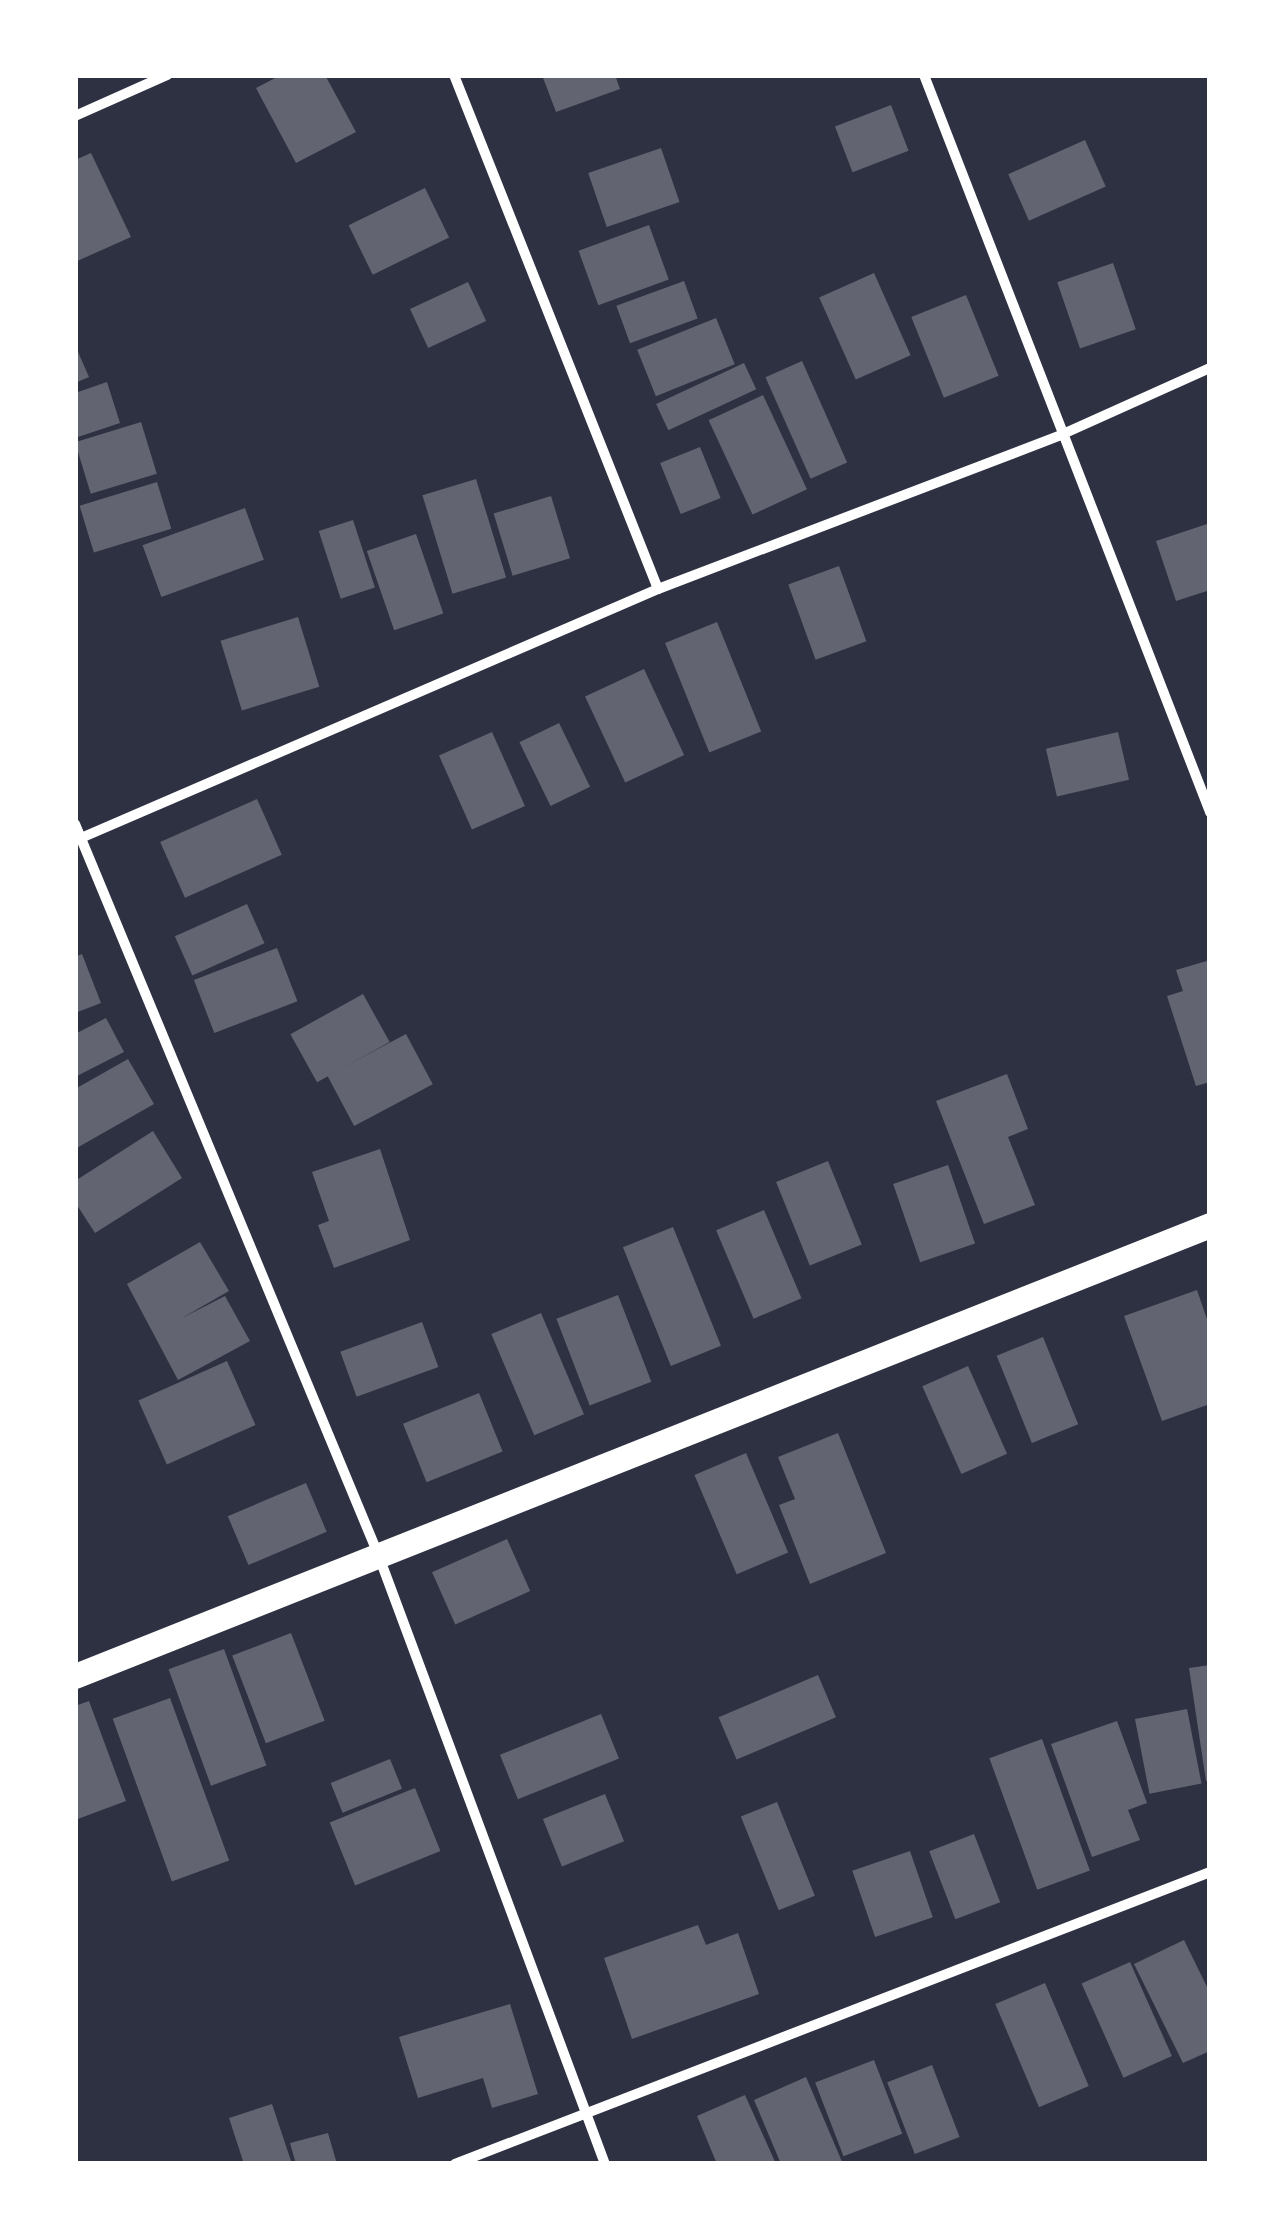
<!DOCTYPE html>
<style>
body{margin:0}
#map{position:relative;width:1285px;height:2239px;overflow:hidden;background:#2d3142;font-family:"Crimson Pro",serif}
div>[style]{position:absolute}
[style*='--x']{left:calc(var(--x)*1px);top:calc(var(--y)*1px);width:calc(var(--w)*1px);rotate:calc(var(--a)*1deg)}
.building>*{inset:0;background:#626471;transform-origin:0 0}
.minor>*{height:10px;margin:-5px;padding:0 5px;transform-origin:5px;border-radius:5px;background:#fff}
.primary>*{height:25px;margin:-12.5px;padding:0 12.5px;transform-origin:12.5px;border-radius:12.5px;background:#fff}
span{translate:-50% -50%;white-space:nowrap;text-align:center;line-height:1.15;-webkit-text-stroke:10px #fff;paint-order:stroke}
.frame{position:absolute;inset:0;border:78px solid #fff;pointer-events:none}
</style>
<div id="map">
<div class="building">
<div style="clip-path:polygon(281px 75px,325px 75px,356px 132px,296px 163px,256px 88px)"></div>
<div style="clip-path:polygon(542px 75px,615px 75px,620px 89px,556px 112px)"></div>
<div style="left:891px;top:105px;width:49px;height:60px;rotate:69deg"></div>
<div style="left:1085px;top:140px;width:51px;height:84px;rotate:66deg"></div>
<div style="left:661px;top:148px;width:57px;height:77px;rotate:71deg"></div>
<div style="clip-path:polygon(91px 153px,131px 237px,75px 262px,75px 160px)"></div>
<div style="left:425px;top:188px;width:55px;height:85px;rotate:64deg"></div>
<div style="left:649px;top:225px;width:58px;height:75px;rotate:70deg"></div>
<div style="left:1113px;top:263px;width:70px;height:59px;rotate:71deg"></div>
<div style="left:874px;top:273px;width:90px;height:60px;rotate:66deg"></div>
<div style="left:684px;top:281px;width:40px;height:72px;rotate:70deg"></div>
<div style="left:468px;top:282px;width:43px;height:64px;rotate:65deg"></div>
<div style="left:966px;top:295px;width:87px;height:59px;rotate:68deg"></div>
<div style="left:716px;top:318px;width:50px;height:85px;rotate:68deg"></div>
<div style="clip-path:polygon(75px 345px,89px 377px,75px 383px)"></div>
<div style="left:802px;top:361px;width:111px;height:40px;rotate:66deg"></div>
<div style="left:744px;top:363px;width:29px;height:97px;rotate:65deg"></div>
<div style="clip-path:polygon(107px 382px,120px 423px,75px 438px,75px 393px)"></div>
<div style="left:763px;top:395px;width:104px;height:60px;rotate:65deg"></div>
<div style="left:141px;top:422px;width:54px;height:69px;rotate:73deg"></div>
<div style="left:700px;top:447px;width:55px;height:43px;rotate:68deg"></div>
<div style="left:476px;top:479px;width:103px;height:56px;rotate:73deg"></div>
<div style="left:157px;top:482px;width:49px;height:81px;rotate:73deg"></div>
<div style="left:551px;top:496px;width:65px;height:60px;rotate:73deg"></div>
<div style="left:245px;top:508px;width:55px;height:109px;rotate:70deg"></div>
<div style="left:353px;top:520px;width:71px;height:36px;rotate:72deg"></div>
<div style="clip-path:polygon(1210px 523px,1210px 590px,1176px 601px,1156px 541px)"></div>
<div style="left:416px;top:534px;width:84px;height:52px;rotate:71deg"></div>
<div style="left:839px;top:566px;width:80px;height:54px;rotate:70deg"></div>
<div style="left:298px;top:617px;width:73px;height:81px;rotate:73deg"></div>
<div style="left:717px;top:622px;width:118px;height:56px;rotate:68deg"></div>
<div style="left:644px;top:669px;width:95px;height:65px;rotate:65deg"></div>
<div style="left:559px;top:723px;width:71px;height:44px;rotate:64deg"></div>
<div style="left:492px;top:732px;width:81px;height:58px;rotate:66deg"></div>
<div style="left:1118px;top:732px;width:49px;height:74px;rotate:77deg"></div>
<div style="left:257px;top:799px;width:61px;height:106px;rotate:66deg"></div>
<div style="left:247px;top:904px;width:43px;height:79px;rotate:66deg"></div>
<div style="left:277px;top:948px;width:57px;height:89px;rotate:69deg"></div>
<div style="clip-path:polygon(82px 954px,101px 1003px,75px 1013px,75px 957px)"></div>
<div style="clip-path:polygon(1210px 960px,1210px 1082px,1196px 1086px,1167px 996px,1183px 991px,1176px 970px)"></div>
<div style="left:363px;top:994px;width:55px;height:83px;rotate:61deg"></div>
<div style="clip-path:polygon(106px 1018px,124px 1052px,75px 1077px,75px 1034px)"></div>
<div style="left:406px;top:1034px;width:57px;height:89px;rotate:62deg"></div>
<div style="clip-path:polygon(128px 1059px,154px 1104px,75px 1149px,75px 1089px)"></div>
<div style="clip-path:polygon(1007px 1074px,1028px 1129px,1008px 1137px,1035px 1205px,984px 1224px,936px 1101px)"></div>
<div style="clip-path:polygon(153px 1131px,182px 1178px,95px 1233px,75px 1202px,75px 1181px)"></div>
<div style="clip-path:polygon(380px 1149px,410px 1240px,334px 1268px,318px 1225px,329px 1221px,312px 1172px)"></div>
<div style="left:828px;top:1161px;width:90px;height:56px;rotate:68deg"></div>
<div style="left:948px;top:1165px;width:83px;height:58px;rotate:71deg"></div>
<div style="left:764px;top:1210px;width:96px;height:52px;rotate:67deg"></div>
<div style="left:673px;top:1227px;width:128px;height:54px;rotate:68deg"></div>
<div style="clip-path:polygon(200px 1242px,229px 1291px,182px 1318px,225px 1296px,250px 1341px,178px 1380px,127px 1284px)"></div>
<div style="clip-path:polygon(1197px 1290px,1210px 1328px,1210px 1404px,1162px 1421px,1124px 1316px)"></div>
<div style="left:618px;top:1295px;width:93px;height:66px;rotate:69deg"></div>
<div style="left:541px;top:1313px;width:110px;height:54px;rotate:67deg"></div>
<div style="left:422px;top:1322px;width:48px;height:87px;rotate:70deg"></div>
<div style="left:1043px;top:1337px;width:94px;height:50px;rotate:68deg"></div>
<div style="left:227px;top:1361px;width:70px;height:97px;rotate:66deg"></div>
<div style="left:968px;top:1366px;width:96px;height:50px;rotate:66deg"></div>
<div style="left:479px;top:1393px;width:63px;height:82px;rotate:68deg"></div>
<div style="clip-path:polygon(838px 1433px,886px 1553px,810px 1584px,779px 1505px,795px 1499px,778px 1457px)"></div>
<div style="left:746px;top:1453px;width:108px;height:56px;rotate:67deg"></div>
<div style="left:306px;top:1483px;width:53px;height:85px;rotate:67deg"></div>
<div style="left:507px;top:1539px;width:57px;height:82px;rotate:66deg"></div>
<div style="left:291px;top:1633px;width:94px;height:63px;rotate:69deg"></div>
<div style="left:224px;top:1649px;width:124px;height:59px;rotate:70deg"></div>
<div style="clip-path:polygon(1210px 1665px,1210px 1780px,1206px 1781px,1189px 1668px)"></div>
<div style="left:818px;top:1675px;width:46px;height:108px;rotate:67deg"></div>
<div style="left:170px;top:1698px;width:173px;height:61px;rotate:70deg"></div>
<div style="clip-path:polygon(89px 1701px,126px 1801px,75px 1820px,75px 1706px)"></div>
<div style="left:1187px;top:1709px;width:76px;height:53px;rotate:79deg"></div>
<div style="left:601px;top:1714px;width:48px;height:109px;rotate:68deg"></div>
<div style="clip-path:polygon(1117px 1721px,1147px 1803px,1128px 1810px,1140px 1840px,1092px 1857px,1051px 1744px)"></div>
<div style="left:1042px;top:1739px;width:140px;height:56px;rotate:70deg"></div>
<div style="left:390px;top:1759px;width:32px;height:64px;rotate:68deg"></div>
<div style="left:415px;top:1788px;width:68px;height:92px;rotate:68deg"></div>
<div style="left:605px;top:1794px;width:51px;height:67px;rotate:68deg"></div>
<div style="left:777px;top:1802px;width:101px;height:39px;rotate:68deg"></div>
<div style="left:974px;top:1834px;width:73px;height:48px;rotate:69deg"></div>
<div style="left:910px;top:1851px;width:70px;height:61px;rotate:71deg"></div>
<div style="clip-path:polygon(698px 1925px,706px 1945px,738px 1933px,759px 1994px,632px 2039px,604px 1958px)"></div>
<div style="clip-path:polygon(1184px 1940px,1210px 1993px,1210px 2051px,1183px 2063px,1134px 1964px)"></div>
<div style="left:1130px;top:1962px;width:103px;height:53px;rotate:66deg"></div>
<div style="left:1045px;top:1983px;width:112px;height:54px;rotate:67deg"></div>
<div style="clip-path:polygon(510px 2004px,538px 2094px,492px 2108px,483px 2078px,418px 2098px,399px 2037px)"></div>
<div style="left:874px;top:2060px;width:79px;height:63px;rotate:69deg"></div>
<div style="left:932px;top:2065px;width:77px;height:48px;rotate:69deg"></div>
<div style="clip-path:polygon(806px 2077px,843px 2164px,781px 2164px,754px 2100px)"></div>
<div style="clip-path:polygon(745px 2095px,776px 2164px,717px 2164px,697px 2116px)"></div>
<div style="clip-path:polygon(272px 2104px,292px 2164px,244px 2164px,229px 2118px)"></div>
<div style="clip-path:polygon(328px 2133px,337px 2164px,296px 2164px,290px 2143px)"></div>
</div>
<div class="minor">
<div style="--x:454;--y:75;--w:553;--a:68.35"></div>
<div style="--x:924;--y:75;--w:791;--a:68.79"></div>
<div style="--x:75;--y:116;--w:101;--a:-24"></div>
<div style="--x:75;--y:824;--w:790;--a:67.46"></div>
<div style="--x:378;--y:1554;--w:651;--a:69.59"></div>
<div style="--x:81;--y:838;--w:628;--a:-23.34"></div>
<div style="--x:658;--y:589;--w:434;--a:-20.9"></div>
<div style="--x:1063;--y:434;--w:161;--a:-24.2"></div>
<div style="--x:455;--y:2164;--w:809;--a:-21.14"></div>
</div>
<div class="primary">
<div style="--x:75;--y:1676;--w:1221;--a:-21.67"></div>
</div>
<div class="frame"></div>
</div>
